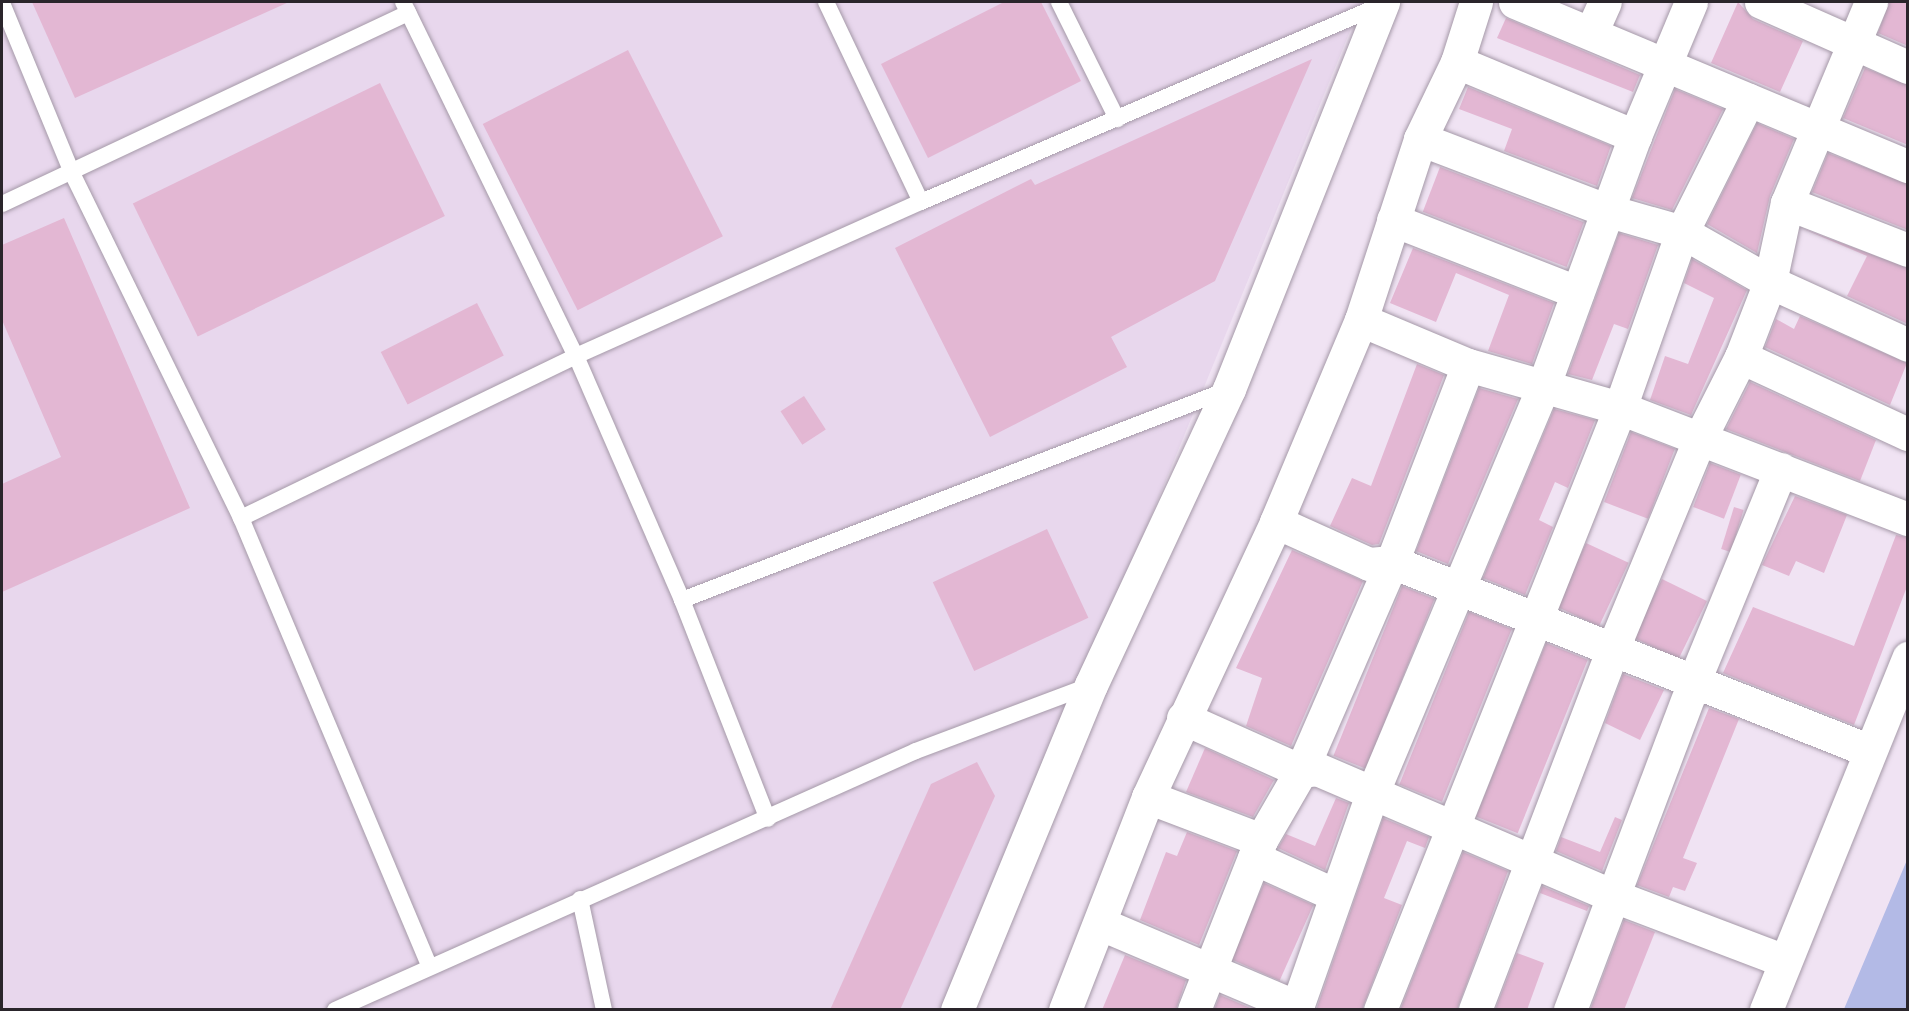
<!DOCTYPE html>
<style>
body{margin:0}
#map{position:relative;width:1909px;height:1011px;overflow:hidden;background:#f0e3f3;font-family:Karla,sans-serif}
div>[style]{position:absolute}
[style*='--x']{left:calc(var(--x)*1px);top:calc(var(--y)*1px);width:calc(var(--w)*1px);rotate:calc(var(--a)*1deg)}
.built>*{inset:0;background:#e8d7ed}
.water>*{inset:0;background:#b3bae6}
.building>*{inset:0;background:#e3b7d3;transform-origin:0 0}
.path>*{height:4px;margin-top:-2px;transform-origin:0;background:repeating-linear-gradient(90deg,#9f95a1 0 1.5px,transparent 0 6px)}
.roads{filter:drop-shadow(0 0 2px #a599a8) drop-shadow(0 0 2px #a599a8)}
.lane>*{height:16px;margin:-8px;padding:0 8px;transform-origin:8px;border-radius:8px;background:#fff}
.street>*{height:33px;margin:-16.5px;padding:0 16.5px;transform-origin:16.5px;border-radius:16.5px;background:#fff}
span{translate:-50% -50%;white-space:nowrap;text-align:center;line-height:1.15;-webkit-text-stroke:5px #fff;paint-order:stroke}
.frame{position:absolute;inset:0;border:3px solid #2a252b;pointer-events:none}
</style>
<div id="map">
<div class="built">
<div style="clip-path:polygon(2px 2px,1362px 2px,949px 1009px,2px 1010px)"></div>
</div>
<div class="water">
<div style="clip-path:polygon(1907px 858px,1907px 1009px,1844px 1009px,1907px 860px)"></div>
</div>
<div class="building">
<div style="clip-path:polygon(32px 2px,289px 2px,75px 98px)"></div>
<div style="clip-path:polygon(1004px 2px,1041px 2px,1081px 81px,928px 158px,881px 64px)"></div>
<div style="clip-path:polygon(1738px 2px,1753px 19px,1803px 41px,1780px 92px,1711px 63px)"></div>
<div style="clip-path:polygon(1889px 2px,1908px 2px,1908px 46px,1878px 33px)"></div>
<div style="clip-path:polygon(1506px 18px,1640px 75px,1633px 92px,1497px 38px)"></div>
<div style="left:628px;top:50px;width:209px;height:163px;rotate:63deg"></div>
<div style="clip-path:polygon(1312px 59px,1215px 281px,1111px 337px,1127px 367px,990px 437px,895px 248px,1031px 179px,1035px 185px)"></div>
<div style="clip-path:polygon(1865px 68px,1908px 85px,1908px 145px,1843px 118px)"></div>
<div style="left:380px;top:83px;width:148px;height:275px;rotate:64deg"></div>
<div style="clip-path:polygon(1468px 87px,1611px 146px,1597px 186px,1504px 151px,1512px 129px,1459px 109px)"></div>
<div style="clip-path:polygon(1675px 89px,1723px 109px,1672px 210px,1632px 198px)"></div>
<div style="clip-path:polygon(1757px 123px,1794px 139px,1770px 196px,1757px 253px,1707px 224px)"></div>
<div style="clip-path:polygon(1828px 153px,1908px 184px,1908px 230px,1812px 192px)"></div>
<div style="left:1440px;top:167px;width:154px;height:48px;rotate:21deg"></div>
<div style="clip-path:polygon(64px 218px,190px 508px,2px 592px,2px 484px,61px 457px,2px 320px,2px 245px)"></div>
<div style="clip-path:polygon(1801px 228px,1908px 268px,1908px 324px,1847px 296px,1867px 256px)"></div>
<div style="clip-path:polygon(1619px 233px,1658px 245px,1628px 329px,1614px 324px,1592px 380px,1568px 374px)"></div>
<div style="clip-path:polygon(1413px 248px,1554px 303px,1532px 364px,1488px 351px,1509px 295px,1456px 273px,1436px 322px,1390px 303px)"></div>
<div style="clip-path:polygon(1692px 259px,1747px 290px,1691px 415px,1650px 400px,1665px 356px,1688px 364px,1714px 298px,1684px 283px)"></div>
<div style="left:477px;top:303px;width:59px;height:108px;rotate:63deg"></div>
<div style="clip-path:polygon(1800px 316px,1907px 363px,1890px 405px,1765px 347px,1776px 319px,1794px 329px)"></div>
<div style="clip-path:polygon(1417px 364px,1444px 375px,1379px 544px,1372px 545px,1330px 526px,1352px 478px,1371px 486px)"></div>
<div style="clip-path:polygon(1750px 382px,1876px 440px,1860px 481px,1726px 429px)"></div>
<div style="clip-path:polygon(1479px 388px,1518px 399px,1448px 564px,1416px 551px)"></div>
<div style="left:804px;top:396px;width:40px;height:28px;rotate:57deg"></div>
<div style="clip-path:polygon(1554px 409px,1595px 420px,1568px 488px,1555px 482px,1539px 520px,1553px 527px,1525px 595px,1483px 578px)"></div>
<div style="left:1631px;top:432px;width:47px;height:75px;rotate:21deg"></div>
<div style="left:1710px;top:463px;width:33px;height:47px;rotate:21deg"></div>
<div style="clip-path:polygon(1795px 496px,1847px 515px,1824px 573px,1796px 561px,1789px 576px,1762px 565px)"></div>
<div style="left:1734px;top:507px;width:10px;height:44px;rotate:17deg"></div>
<div style="left:1047px;top:529px;width:98px;height:126px;rotate:65deg"></div>
<div style="clip-path:polygon(1896px 535px,1908px 537px,1908px 584px,1854px 725px,1723px 673px,1753px 607px,1854px 646px)"></div>
<div style="left:1586px;top:543px;width:47px;height:70px;rotate:25deg"></div>
<div style="clip-path:polygon(1292px 550px,1363px 581px,1291px 746px,1246px 726px,1262px 678px,1236px 668px)"></div>
<div style="left:1662px;top:579px;width:50px;height:65px;rotate:26deg"></div>
<div style="left:1402px;top:586px;width:35px;height:183px;rotate:22deg"></div>
<div style="left:1469px;top:612px;width:46px;height:186px;rotate:22deg"></div>
<div style="left:1546px;top:643px;width:45px;height:187px;rotate:22deg"></div>
<div style="clip-path:polygon(1623px 674px,1664px 690px,1640px 740px,1605px 723px)"></div>
<div style="clip-path:polygon(1709px 708px,1739px 719px,1683px 858px,1697px 863px,1685px 891px,1673px 887px,1669px 897px,1637px 885px)"></div>
<div style="clip-path:polygon(1205px 748px,1274px 780px,1253px 817px,1186px 792px)"></div>
<div style="clip-path:polygon(977px 762px,995px 796px,900px 1010px,830px 1010px,931px 784px)"></div>
<div style="clip-path:polygon(1336px 798px,1349px 803px,1325px 870px,1278px 848px,1286px 834px,1315px 846px)"></div>
<div style="clip-path:polygon(1615px 817px,1622px 820px,1602px 871px,1556px 851px,1561px 837px,1600px 852px)"></div>
<div style="clip-path:polygon(1383px 818px,1429px 837px,1425px 848px,1407px 841px,1384px 898px,1402px 905px,1362px 1010px,1316px 1010px)"></div>
<div style="clip-path:polygon(1187px 832px,1237px 851px,1199px 945px,1140px 920px,1166px 852px,1177px 856px)"></div>
<div style="clip-path:polygon(1463px 852px,1508px 871px,1457px 1010px,1400px 1010px)"></div>
<div style="left:1264px;top:883px;width:54px;height:83px;rotate:24deg"></div>
<div style="clip-path:polygon(1542px 886px,1589px 906px,1587px 911px,1540px 893px)"></div>
<div style="clip-path:polygon(1624px 920px,1655px 932px,1624px 1010px,1590px 1010px)"></div>
<div style="clip-path:polygon(1517px 953px,1544px 963px,1527px 1010px,1495px 1010px)"></div>
<div style="clip-path:polygon(1125px 955px,1186px 980px,1176px 1010px,1102px 1010px)"></div>
<div style="clip-path:polygon(1220px 995px,1255px 1010px,1214px 1010px)"></div>
</div>
<div class="path">
<div style="--x:1907;--y:860;--w:1;--a:0"></div>
</div>
<div class="roads">
<div class="lane">
<div style="--x:403;--y:2;--w:394;--a:64"></div>
<div style="--x:576;--y:356;--w:266;--a:66.5"></div>
<div style="--x:682;--y:600;--w:235;--a:68.6"></div>
<div style="--x:826;--y:2;--w:221;--a:64.6"></div>
<div style="--x:1059;--y:2;--w:131;--a:63.6"></div>
<div style="--x:2;--y:3;--w:184;--a:67.6"></div>
<div style="--x:72;--y:173;--w:384;--a:63.9"></div>
<div style="--x:241;--y:518;--w:485;--a:67.2"></div>
<div style="--x:2;--y:204;--w:449;--a:-25.2"></div>
<div style="--x:241;--y:518;--w:372;--a:-25.8"></div>
<div style="--x:576;--y:356;--w:378;--a:-24.1"></div>
<div style="--x:921;--y:202;--w:500;--a:-23.18"></div>
<div style="--x:682;--y:600;--w:584;--a:-21.07"></div>
<div style="--x:580;--y:899;--w:114;--a:77.8"></div>
<div style="--x:335;--y:1010;--w:636;--a:-24.03"></div>
<div style="--x:916;--y:751;--w:185;--a:-20.6"></div>
</div>
<div class="street">
<div style="--x:1515;--y:2;--w:426;--a:22.7"></div>
<div style="--x:1761;--y:2;--w:161;--a:23.9"></div>
<div style="--x:1591;--y:33;--w:34;--a:-66"></div>
<div style="--x:1457;--y:62;--w:193;--a:22.6"></div>
<div style="--x:1420;--y:139;--w:202;--a:20.9"></div>
<div style="--x:1609;--y:211;--w:76;--a:16"></div>
<div style="--x:1682;--y:232;--w:101;--a:29.6"></div>
<div style="--x:1770;--y:282;--w:152;--a:24.5"></div>
<div style="--x:1787;--y:203;--w:130;--a:21.2"></div>
<div style="--x:1393;--y:220;--w:198;--a:21.4"></div>
<div style="--x:1361;--y:320;--w:116;--a:22.8"></div>
<div style="--x:1468;--y:365;--w:158;--a:15.8"></div>
<div style="--x:1620;--y:408;--w:309;--a:21.1"></div>
<div style="--x:1741;--y:357;--w:184;--a:24.8"></div>
<div style="--x:1276;--y:522;--w:102;--a:24.3"></div>
<div style="--x:1369;--y:564;--w:23;--a:-5"></div>
<div style="--x:1392;--y:562;--w:514;--a:21.57"></div>
<div style="--x:1183;--y:718;--w:129;--a:24.2"></div>
<div style="--x:1301;--y:771;--w:16;--a:-7"></div>
<div style="--x:1317;--y:769;--w:320;--a:23.2"></div>
<div style="--x:1611;--y:895;--w:186;--a:20.8"></div>
<div style="--x:1148;--y:797;--w:121;--a:20.8"></div>
<div style="--x:1254;--y:858;--w:87;--a:24.5"></div>
<div style="--x:1101;--y:924;--w:213;--a:23"></div>
<div style="--x:1297;--y:1007;--w:226;--a:-70.6"></div>
<div style="--x:1372;--y:794;--w:438;--a:-67.2"></div>
<div style="--x:1542;--y:390;--w:270;--a:-69.9"></div>
<div style="--x:1635;--y:136;--w:145;--a:-67.3"></div>
<div style="--x:957;--y:1010;--w:352;--a:-67.6"></div>
<div style="--x:1091;--y:685;--w:327;--a:-65"></div>
<div style="--x:1229;--y:389;--w:417;--a:-68.3"></div>
<div style="--x:1065;--y:1010;--w:229;--a:-68.7"></div>
<div style="--x:1148;--y:797;--w:303;--a:-65"></div>
<div style="--x:1276;--y:522;--w:219;--a:-67.2"></div>
<div style="--x:1361;--y:320;--w:190;--a:-71.9"></div>
<div style="--x:1420;--y:139;--w:85;--a:-64.3"></div>
<div style="--x:1457;--y:62;--w:63;--a:-72.4"></div>
<div style="--x:1194;--y:1010;--w:183;--a:-68.5"></div>
<div style="--x:1261;--y:840;--w:80;--a:-59.9"></div>
<div style="--x:1301;--y:771;--w:228;--a:-66.5"></div>
<div style="--x:1392;--y:562;--w:211;--a:-68.9"></div>
<div style="--x:1380;--y:1010;--w:648;--a:-68.26"></div>
<div style="--x:1620;--y:408;--w:187;--a:-70.6"></div>
<div style="--x:1682;--y:232;--w:148;--a:-63.4"></div>
<div style="--x:1475;--y:1010;--w:387;--a:-69.1"></div>
<div style="--x:1613;--y:648;--w:227;--a:-67.5"></div>
<div style="--x:1700;--y:438;--w:91;--a:-63.2"></div>
<div style="--x:1741;--y:357;--w:80;--a:-68.9"></div>
<div style="--x:1770;--y:282;--w:81;--a:-77.9"></div>
<div style="--x:1787;--y:203;--w:218;--a:-67.3"></div>
<div style="--x:1570;--y:1010;--w:352;--a:-69.3"></div>
<div style="--x:1694;--y:681;--w:229;--a:-67.7"></div>
<div style="--x:1766;--y:1010;--w:380;--a:-68"></div>
</div>
</div>
<div class="frame"></div>
</div>
